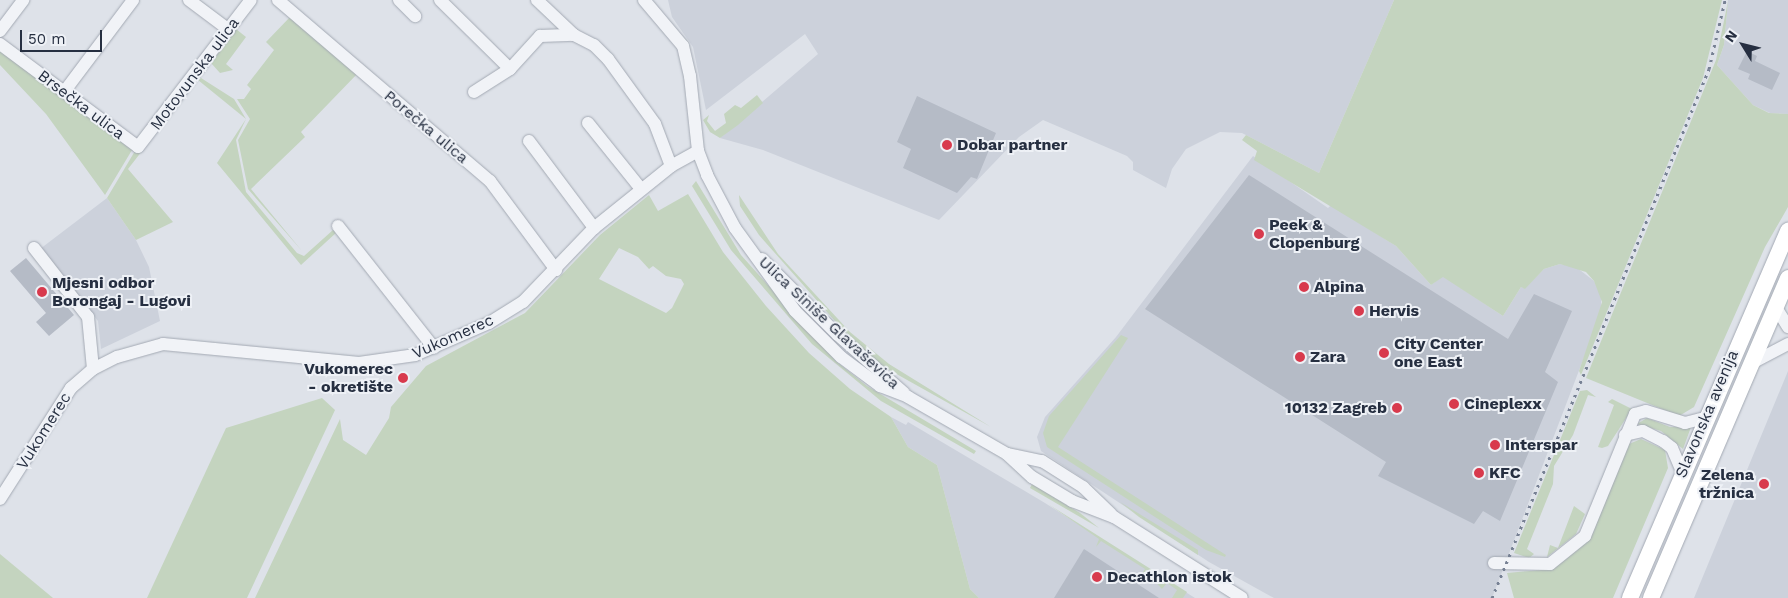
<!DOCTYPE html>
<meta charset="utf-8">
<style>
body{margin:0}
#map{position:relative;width:1788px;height:598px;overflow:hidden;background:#dee2e9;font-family:"Work Sans",sans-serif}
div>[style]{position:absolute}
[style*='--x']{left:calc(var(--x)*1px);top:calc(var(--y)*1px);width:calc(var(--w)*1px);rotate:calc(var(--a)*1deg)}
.built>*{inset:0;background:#ccd1db}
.green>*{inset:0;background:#c4d4bf}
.building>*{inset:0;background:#b5bbc6}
.roads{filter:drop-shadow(0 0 1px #a3a9b3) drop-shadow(0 0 1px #a3a9b3)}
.minor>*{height:12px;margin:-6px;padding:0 6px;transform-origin:6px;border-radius:6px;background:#f1f3f7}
.major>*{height:16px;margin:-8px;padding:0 8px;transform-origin:8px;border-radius:8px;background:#fff}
.rail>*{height:3px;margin-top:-1.5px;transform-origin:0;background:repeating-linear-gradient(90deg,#778194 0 2.5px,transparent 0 7.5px)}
.dots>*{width:14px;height:14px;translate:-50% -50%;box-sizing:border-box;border:2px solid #eef1f6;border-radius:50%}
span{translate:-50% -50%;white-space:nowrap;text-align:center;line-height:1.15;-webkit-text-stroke:4px #eef1f6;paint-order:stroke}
.street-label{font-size:16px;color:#262f41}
.poi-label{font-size:16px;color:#262f41;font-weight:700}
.left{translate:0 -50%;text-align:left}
.right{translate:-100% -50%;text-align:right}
.north{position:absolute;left:1718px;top:20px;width:50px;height:50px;-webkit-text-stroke:4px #eef1f6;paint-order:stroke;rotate:306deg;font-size:14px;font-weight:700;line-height:20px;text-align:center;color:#262f41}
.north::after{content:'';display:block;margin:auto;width:18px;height:22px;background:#262f41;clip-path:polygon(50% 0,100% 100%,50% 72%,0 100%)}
.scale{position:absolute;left:20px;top:30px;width:82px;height:22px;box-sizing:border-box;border:2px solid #262f41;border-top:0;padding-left:6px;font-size:15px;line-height:18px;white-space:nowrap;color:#262f41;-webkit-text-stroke:4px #eef1f6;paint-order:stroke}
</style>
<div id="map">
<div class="built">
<div style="clip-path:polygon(668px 0,1394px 0,1319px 173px,1242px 133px,1220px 132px,1186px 149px,1172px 169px,1166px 188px,1133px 170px,1133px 162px,1127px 156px,1043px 120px,1019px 137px,939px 220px,763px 150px,720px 138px,818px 54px,805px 34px,706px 110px,693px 47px,672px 17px)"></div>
<div style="clip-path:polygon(1728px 0,1788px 0,1788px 114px,1770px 113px,1753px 105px,1717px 65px,1724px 45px)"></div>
<div style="clip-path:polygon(1253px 156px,1328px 208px,1331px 205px,1396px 246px,1431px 285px,1443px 276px,1503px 316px,1521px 287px,1525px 288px,1544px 269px,1560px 264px,1576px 267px,1594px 281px,1601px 294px,1601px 313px,1492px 598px,1274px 598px,1209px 562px,1041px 451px,1037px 437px,1045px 417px,1116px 337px)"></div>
<div style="clip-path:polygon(107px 198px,136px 240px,149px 267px,160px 321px,101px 349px,98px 321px,40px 249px)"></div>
<div style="clip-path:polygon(1788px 370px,1788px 598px,1694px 598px,1788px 371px)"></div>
<div style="clip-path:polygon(891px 417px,906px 425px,908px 422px,1045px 503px,1195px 598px,979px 598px,970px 589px,937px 465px,908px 447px)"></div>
</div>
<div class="green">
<div style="clip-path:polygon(1394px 0,1722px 0,1703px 78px,1581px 375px,1579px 371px,1602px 302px,1594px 281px,1586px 272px,1560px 264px,1544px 269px,1525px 289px,1521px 287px,1503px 316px,1443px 277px,1431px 285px,1396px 246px,1254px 160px,1257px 151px,1242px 140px,1246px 135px,1319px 173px)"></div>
<div style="clip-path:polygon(1728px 1px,1724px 45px,1717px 65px,1753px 105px,1769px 113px,1788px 114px,1788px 207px,1765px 247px,1694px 407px,1679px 416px,1586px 378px,1716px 60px)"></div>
<div style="clip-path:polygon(290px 17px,359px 72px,301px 132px,305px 137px,251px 189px,302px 251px,248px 189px,238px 140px,250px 119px,237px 99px,244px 99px,251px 89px,247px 85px,274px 50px,266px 42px)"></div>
<div style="clip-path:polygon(236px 29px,246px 37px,226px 64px,233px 70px,220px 73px,211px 63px)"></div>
<div style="clip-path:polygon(0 50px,132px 150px,105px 195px,46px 114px,0 65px)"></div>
<div style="clip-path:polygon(201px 78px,234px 99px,246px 119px,236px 140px,246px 192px,297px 253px,304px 256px,333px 230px,337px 232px,301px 265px,217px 163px,246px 119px,198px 80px)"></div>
<div style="clip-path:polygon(757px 95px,763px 103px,738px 125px,720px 138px,710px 132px,703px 120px,709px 115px,707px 121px,715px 131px,726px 123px,724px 114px,735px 105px,741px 108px)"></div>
<div style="clip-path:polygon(135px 151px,142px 151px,128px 169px,173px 222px,136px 240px,107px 198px)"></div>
<div style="clip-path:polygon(696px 181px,741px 255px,837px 362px,867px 386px,976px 451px,974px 454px,881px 401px,812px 344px,731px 250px,692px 186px)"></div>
<div style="clip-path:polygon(evenodd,688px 194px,723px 252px,766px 306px,809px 353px,850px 389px,891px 417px,908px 447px,937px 465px,970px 589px,979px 598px,255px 598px,340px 419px,343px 440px,366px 455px,389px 418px,391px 407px,426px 366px,525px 313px,600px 235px,649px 195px,658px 211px,688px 194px,619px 248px,638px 257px,649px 269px,653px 266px,666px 276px,681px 279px,684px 284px,672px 308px,666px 313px,599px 279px,619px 248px)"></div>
<div style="clip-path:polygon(739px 195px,778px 254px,850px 332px,889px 364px,991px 427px,884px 367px,850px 338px,759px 235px,740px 206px)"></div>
<div style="clip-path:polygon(1121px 335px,1128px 338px,1058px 447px,1226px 555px,1225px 557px,1206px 550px,1047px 447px,1043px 433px,1049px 416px)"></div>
<div style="clip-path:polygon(1587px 390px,1596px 397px,1588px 395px,1573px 435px,1554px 466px,1553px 484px,1527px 549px,1534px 554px,1529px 558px,1514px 553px,1580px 391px)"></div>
<div style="clip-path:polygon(322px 398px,335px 410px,247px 598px,147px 598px,226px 428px)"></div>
<div style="clip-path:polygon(1612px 399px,1632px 409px,1608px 446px,1602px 448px,1598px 447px,1614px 405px,1608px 402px)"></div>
<div style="clip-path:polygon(1647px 418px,1670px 427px,1691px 427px,1683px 449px,1661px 431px,1637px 424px)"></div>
<div style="clip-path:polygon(1641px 439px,1665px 450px,1668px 468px,1613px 598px,1514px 598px,1507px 573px,1553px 569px,1586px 543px,1629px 444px)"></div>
<div style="clip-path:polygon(1032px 484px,1080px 513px,1099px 528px,1030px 488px)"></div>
<div style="clip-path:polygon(1120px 502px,1198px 550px,1198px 555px,1139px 517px)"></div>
<div style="clip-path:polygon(1048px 504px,1187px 592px,1183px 598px,1172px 598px,1177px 590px,1167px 583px,1162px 589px,1148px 574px,1145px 578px,1141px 575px,1145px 569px,1101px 541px,1096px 547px,1099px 539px)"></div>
<div style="clip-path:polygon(1574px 506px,1585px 514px,1576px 534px,1547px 557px,1550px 545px,1558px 548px)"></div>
<div style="clip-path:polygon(0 554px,53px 598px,0 598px)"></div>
</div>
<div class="building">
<div style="clip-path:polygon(1747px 51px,1757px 56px,1755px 61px,1780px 73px,1772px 90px,1748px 79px,1750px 74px,1738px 69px)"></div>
<div style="clip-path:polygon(917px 96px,996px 133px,977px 179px,971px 177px,957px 193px,903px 168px,911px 149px,897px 142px)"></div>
<div style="clip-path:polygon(1249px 175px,1508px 339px,1534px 294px,1572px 311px,1545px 372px,1558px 382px,1500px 521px,1483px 511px,1474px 524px,1378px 476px,1386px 462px,1145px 309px)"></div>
<div style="clip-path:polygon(26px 258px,74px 315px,49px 336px,36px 322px,46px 313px,10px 271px)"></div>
<div style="clip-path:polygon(1084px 549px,1159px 598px,1054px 598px)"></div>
</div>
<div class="roads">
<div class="minor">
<div style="--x:189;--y:0;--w:50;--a:36.9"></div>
<div style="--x:278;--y:0;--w:279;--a:40.5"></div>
<div style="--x:490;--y:181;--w:111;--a:53.4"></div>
<div style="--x:399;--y:0;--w:23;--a:45"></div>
<div style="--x:440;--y:0;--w:98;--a:44.6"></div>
<div style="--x:510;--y:69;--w:45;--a:-47.7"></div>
<div style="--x:540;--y:36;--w:34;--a:-2"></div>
<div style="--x:574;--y:35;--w:22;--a:27"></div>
<div style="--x:594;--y:45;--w:20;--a:45"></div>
<div style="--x:608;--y:59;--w:80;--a:54.1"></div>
<div style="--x:655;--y:124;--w:45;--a:69.1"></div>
<div style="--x:537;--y:0;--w:51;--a:43.4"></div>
<div style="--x:644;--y:0;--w:60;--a:49.7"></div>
<div style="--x:683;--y:46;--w:31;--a:77"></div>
<div style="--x:690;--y:76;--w:75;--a:83.9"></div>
<div style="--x:698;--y:151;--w:26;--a:69"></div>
<div style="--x:707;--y:175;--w:60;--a:62.2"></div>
<div style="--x:735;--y:228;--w:102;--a:54.1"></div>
<div style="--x:795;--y:311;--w:65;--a:45"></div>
<div style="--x:841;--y:357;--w:49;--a:36.6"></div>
<div style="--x:880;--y:386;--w:30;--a:21"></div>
<div style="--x:908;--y:397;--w:114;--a:29.9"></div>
<div style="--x:1007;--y:454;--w:34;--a:43"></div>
<div style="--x:1032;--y:477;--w:47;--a:31"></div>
<div style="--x:1072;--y:501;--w:45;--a:20.9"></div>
<div style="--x:1114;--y:517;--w:151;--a:32.3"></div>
<div style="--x:0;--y:31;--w:39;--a:-53"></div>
<div style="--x:0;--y:44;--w:172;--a:36.7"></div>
<div style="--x:138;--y:147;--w:185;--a:-52.5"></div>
<div style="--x:64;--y:92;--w:115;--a:-53.1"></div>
<div style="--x:474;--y:92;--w:43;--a:-32.6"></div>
<div style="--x:588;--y:123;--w:85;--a:51.2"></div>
<div style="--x:529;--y:141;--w:109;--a:53.2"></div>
<div style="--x:338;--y:226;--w:155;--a:51.8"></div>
<div style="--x:34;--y:248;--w:88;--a:52"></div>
<div style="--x:88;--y:317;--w:52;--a:84.5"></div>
<div style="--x:762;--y:259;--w:107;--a:45"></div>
<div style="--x:838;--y:335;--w:88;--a:41.3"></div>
<div style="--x:1775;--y:306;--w:25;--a:58"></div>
<div style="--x:1750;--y:364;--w:43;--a:-27.8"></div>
<div style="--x:1625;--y:435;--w:18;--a:-13"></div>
<div style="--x:1643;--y:431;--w:22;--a:27"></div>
<div style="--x:1663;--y:441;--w:11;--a:38"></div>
<div style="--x:1672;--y:448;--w:25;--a:67"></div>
<div style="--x:1008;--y:454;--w:35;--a:12"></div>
<div style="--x:1042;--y:461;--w:49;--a:32.4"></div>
<div style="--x:1083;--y:487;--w:39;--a:44"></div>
<div style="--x:0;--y:499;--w:132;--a:-57.4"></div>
<div style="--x:71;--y:388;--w:29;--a:-41"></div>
<div style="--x:93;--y:369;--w:27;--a:-27"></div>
<div style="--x:117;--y:357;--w:48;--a:-15.8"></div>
<div style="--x:163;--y:344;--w:197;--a:5.5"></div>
<div style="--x:359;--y:363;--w:57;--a:-8.1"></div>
<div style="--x:415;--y:355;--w:81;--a:-23.4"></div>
<div style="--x:489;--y:323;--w:40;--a:-32"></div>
<div style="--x:523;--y:302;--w:103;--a:-46.2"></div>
<div style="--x:594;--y:228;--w:99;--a:-38.8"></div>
<div style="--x:671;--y:166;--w:31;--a:-29"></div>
<div style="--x:1494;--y:563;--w:56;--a:1"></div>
<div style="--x:1550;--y:564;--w:45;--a:-38.7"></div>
<div style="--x:1585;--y:536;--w:132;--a:-67.7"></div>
<div style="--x:1635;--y:414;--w:11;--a:-15"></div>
<div style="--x:1646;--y:411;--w:41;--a:17.1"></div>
<div style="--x:1685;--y:423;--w:21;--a:-14"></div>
</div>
<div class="major">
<div style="--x:1630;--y:598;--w:400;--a:-66.7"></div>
<div style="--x:1651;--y:598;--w:348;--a:-66.8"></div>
</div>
</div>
<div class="rail">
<div style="--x:1492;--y:598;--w:572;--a:-67.7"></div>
<div style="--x:1709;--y:69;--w:71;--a:-76.9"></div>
</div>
<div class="dots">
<div style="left:947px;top:145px;background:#d83a4d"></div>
<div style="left:1259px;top:234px;background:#d83a4d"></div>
<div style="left:1304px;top:287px;background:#d83a4d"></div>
<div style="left:42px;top:292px;background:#d83a4d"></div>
<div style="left:1359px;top:311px;background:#d83a4d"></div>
<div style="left:1384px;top:353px;background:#d83a4d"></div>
<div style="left:1300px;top:357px;background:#d83a4d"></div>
<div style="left:403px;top:378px;background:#d83a4d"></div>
<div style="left:1454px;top:404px;background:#d83a4d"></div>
<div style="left:1397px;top:408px;background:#d83a4d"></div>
<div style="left:1495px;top:445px;background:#d83a4d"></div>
<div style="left:1479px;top:473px;background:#d83a4d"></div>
<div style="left:1764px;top:484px;background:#d83a4d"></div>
<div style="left:1097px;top:577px;background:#d83a4d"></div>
</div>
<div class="street-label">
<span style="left:195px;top:74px;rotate:-53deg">Motovunska ulica</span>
<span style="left:81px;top:105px;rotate:37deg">Brsečka ulica</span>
<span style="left:426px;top:127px;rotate:40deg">Porečka ulica</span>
<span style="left:829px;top:323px;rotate:43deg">Ulica Siniše Glavaševića</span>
<span style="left:453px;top:337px;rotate:-24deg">Vukomerec</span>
<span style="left:1707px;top:414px;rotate:-67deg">Slavonska avenija</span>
<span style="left:44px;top:431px;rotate:-58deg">Vukomerec</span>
</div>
<div class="poi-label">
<span class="left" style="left:957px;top:145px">Dobar partner</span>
<span class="left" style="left:1269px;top:234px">Peek &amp;<br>Clopenburg</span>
<span class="left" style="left:52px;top:292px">Mjesni odbor<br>Borongaj - Lugovi</span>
<span class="left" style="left:1314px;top:287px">Alpina</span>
<span class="left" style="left:1369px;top:311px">Hervis</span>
<span class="left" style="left:1394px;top:353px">City Center<br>one East</span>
<span class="left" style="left:1310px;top:357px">Zara</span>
<span class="right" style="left:393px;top:378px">Vukomerec<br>- okretište</span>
<span class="left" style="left:1464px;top:404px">Cineplexx</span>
<span class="right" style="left:1387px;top:408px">10132 Zagreb</span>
<span class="left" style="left:1505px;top:445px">Interspar</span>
<span class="left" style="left:1489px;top:473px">KFC</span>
<span class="right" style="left:1754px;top:484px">Zelena<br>tržnica</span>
<span class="left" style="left:1107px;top:577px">Decathlon istok</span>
</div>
<div class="north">N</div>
<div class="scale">50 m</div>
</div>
